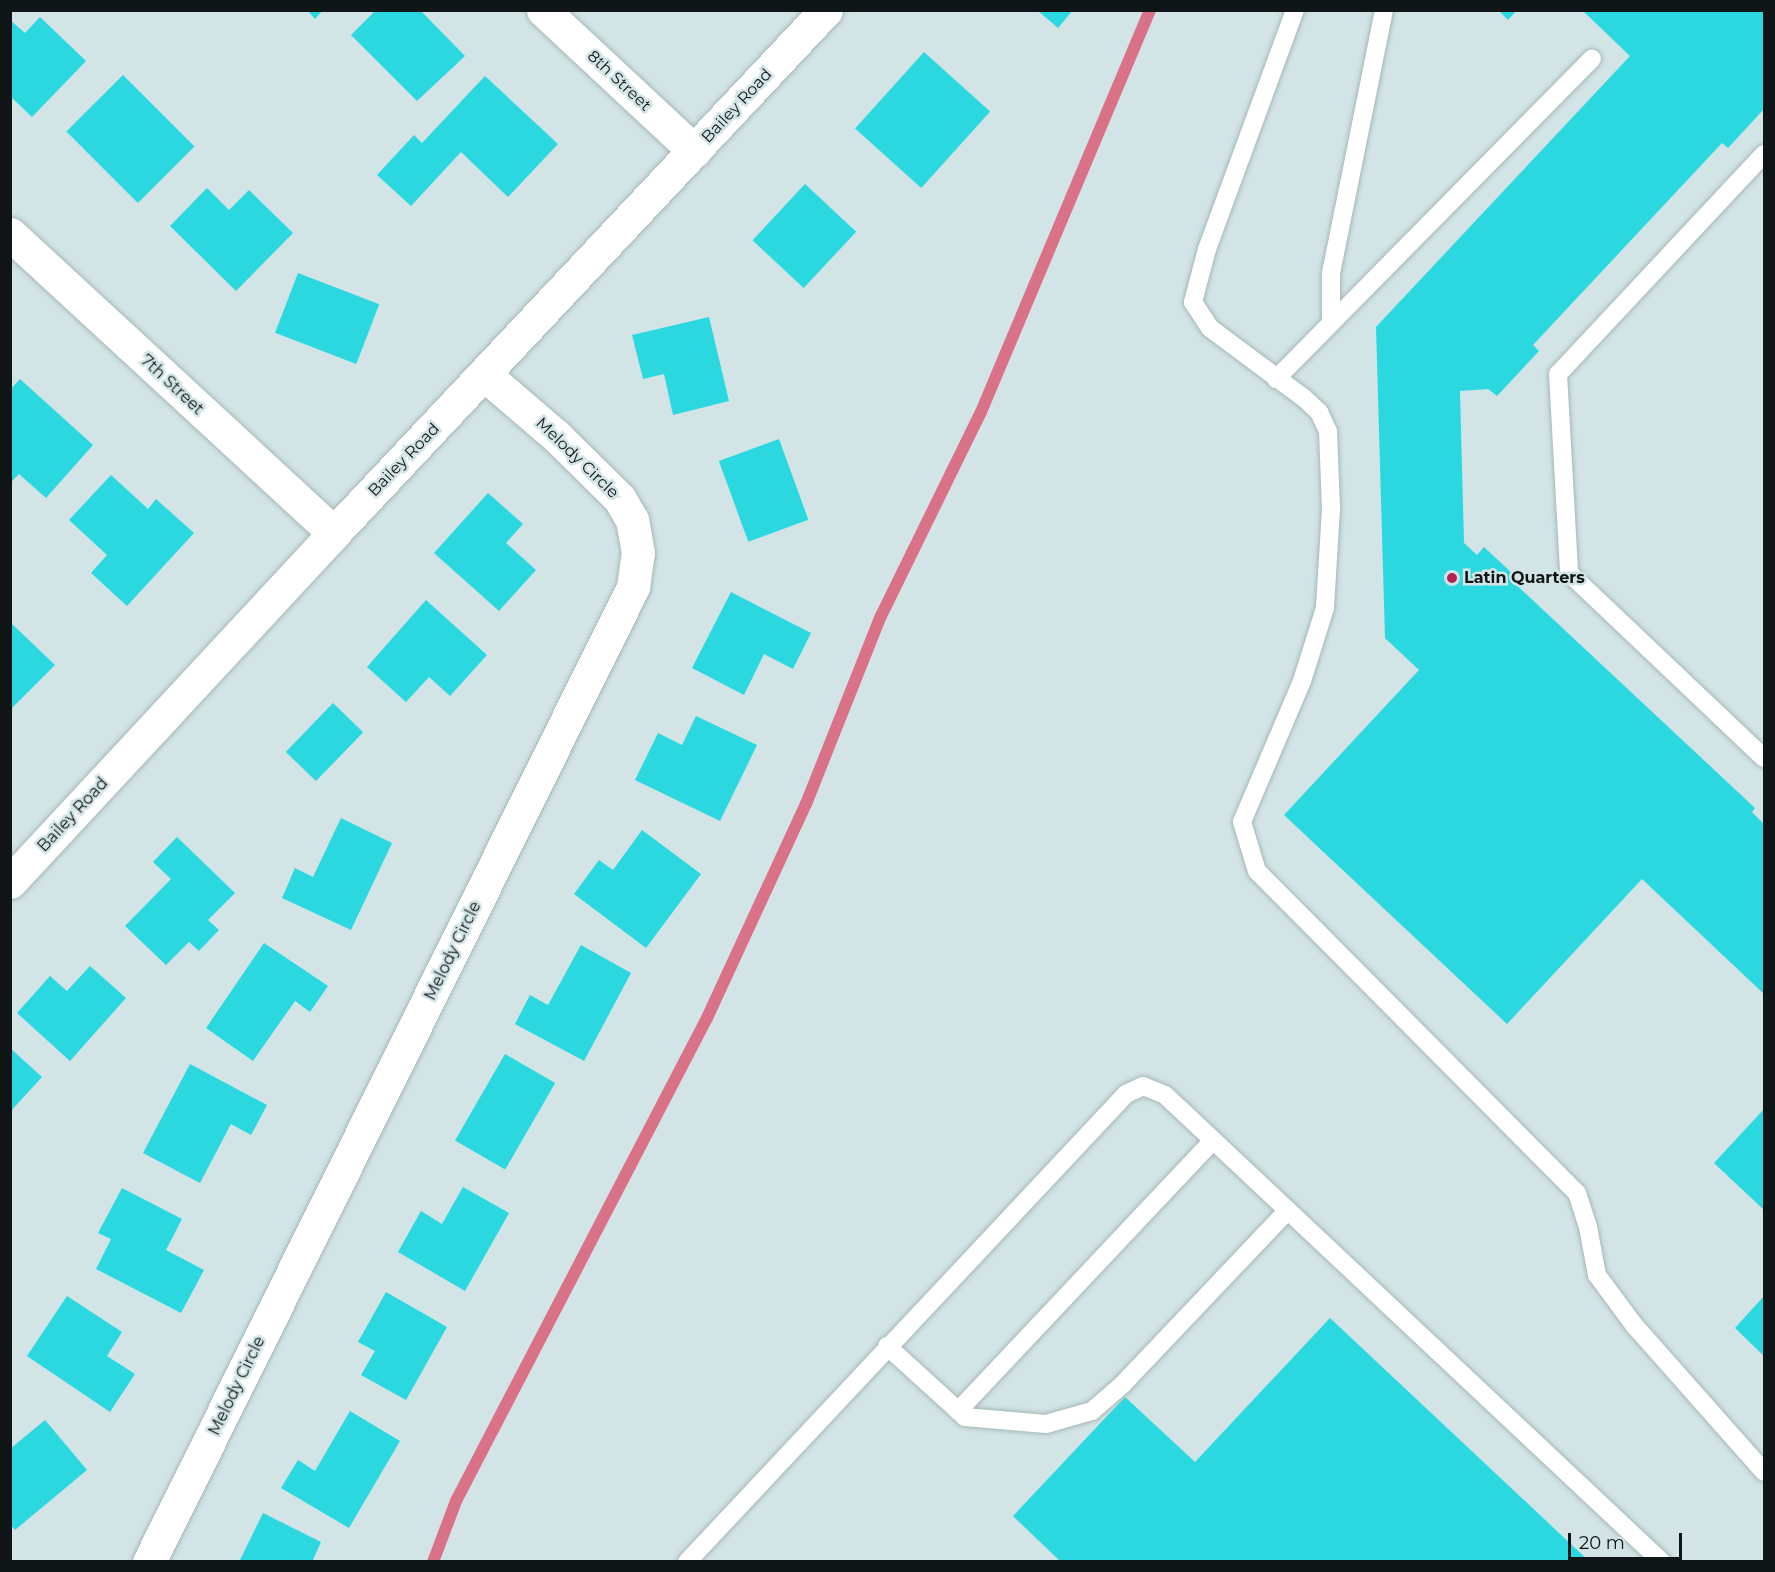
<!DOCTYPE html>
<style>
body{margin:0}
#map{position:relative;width:1775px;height:1572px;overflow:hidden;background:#d2e4e5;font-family:Montserrat,sans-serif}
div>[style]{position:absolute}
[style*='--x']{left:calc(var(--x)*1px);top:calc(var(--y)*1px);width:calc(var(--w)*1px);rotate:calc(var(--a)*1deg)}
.stream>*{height:12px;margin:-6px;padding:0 6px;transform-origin:6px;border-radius:6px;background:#d97286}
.building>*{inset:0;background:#2bd8e0;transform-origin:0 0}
.roads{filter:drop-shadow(0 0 2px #a6b7b8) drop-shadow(0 0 2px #a6b7b8)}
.lane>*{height:18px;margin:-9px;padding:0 9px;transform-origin:9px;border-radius:9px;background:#fff}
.street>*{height:33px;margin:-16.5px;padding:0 16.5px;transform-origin:16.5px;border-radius:16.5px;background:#fff}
.dots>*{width:16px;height:16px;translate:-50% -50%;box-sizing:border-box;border:3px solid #d2e4e5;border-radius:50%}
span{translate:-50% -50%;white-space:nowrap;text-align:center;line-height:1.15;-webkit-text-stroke:5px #d2e4e5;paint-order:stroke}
.street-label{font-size:16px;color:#101617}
.poi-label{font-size:16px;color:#101617;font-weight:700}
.left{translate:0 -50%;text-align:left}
.frame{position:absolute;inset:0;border:12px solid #101617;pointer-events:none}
.scale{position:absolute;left:1568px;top:1533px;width:114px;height:27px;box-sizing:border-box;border:3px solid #101617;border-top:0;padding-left:8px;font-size:18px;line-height:21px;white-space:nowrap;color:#101617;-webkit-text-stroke:4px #d2e4e5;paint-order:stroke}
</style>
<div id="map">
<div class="stream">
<div style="--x:433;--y:1562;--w:65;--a:-69.3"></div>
<div style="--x:456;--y:1501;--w:544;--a:-62.54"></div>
<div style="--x:707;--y:1018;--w:236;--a:-65.2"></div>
<div style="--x:806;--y:804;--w:202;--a:-68.3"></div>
<div style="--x:881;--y:616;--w:227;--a:-63.9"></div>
<div style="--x:981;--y:412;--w:436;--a:-67.2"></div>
</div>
<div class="building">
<div style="clip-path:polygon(307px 10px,323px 10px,315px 19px)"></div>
<div style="clip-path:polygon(376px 10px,420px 10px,465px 56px,417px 101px,351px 35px)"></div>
<div style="clip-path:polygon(1037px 10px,1073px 10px,1058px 28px)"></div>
<div style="clip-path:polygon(1498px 10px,1517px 10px,1508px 20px)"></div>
<div style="clip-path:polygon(1582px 10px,1764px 10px,1764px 109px,1728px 148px,1722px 143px,1533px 345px,1539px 351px,1497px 396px,1488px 389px,1460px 391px,1464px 543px,1477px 555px,1484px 547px,1514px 575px,1510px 579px,1755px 808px,1752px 812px,1764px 824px,1764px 994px,1642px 879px,1507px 1024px,1284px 815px,1419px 670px,1385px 638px,1376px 327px,1630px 56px)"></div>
<div style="clip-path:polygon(40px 17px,86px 61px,32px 117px,10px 96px,10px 20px,25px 33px)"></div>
<div style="left:924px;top:52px;width:89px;height:103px;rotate:42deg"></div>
<div style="left:123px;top:75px;width:101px;height:80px;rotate:45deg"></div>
<div style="clip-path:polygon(485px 76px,558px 144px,508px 197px,461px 152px,411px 206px,377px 175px,414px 135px,422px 143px)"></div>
<div style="left:805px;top:184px;width:70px;height:77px;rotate:43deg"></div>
<div style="clip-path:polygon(207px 188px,229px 210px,249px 190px,293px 233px,236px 291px,170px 226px)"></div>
<div style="left:298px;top:273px;width:87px;height:64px;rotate:21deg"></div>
<div style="clip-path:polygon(709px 317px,729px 401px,673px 415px,664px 374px,643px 379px,632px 335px)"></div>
<div style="clip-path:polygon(20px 379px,93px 445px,46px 498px,19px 474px,10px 483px,10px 390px)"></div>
<div style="left:779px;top:439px;width:86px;height:64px;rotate:70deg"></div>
<div style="clip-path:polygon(111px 475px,148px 509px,156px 499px,194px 533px,127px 606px,91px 573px,107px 555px,69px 520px)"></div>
<div style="clip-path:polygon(488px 493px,523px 524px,506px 543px,536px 570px,499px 611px,434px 553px)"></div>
<div style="clip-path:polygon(731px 592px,811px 633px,793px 669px,764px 654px,744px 695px,692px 668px)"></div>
<div style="clip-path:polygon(426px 600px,487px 655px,450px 696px,429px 677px,406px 702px,367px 667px)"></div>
<div style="clip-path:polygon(10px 622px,55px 665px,10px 710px)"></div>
<div style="left:333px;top:703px;width:42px;height:68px;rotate:44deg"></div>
<div style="clip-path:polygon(696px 716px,757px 745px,720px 821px,635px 780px,658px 733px,682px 745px)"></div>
<div style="clip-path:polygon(341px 818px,392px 843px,351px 930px,282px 898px,295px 868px,313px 877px)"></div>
<div style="clip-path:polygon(642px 830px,701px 874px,646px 948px,574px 894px,599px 860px,613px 870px)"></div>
<div style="clip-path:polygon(177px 837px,235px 893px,208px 920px,219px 930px,199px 951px,189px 942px,166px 965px,125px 926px,171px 879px,153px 862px)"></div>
<div style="clip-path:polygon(264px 943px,328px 986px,310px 1012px,295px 1001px,253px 1061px,206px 1028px)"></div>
<div style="clip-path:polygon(581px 945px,631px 973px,584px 1061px,515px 1024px,530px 995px,548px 1005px)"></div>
<div style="clip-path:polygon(90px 966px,126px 998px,70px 1061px,17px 1013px,50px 976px,67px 991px)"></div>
<div style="clip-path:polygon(10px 1048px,42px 1077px,10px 1112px)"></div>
<div style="left:505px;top:1054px;width:58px;height:100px;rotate:30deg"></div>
<div style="clip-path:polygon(190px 1064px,267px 1105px,251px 1135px,231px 1124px,200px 1183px,143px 1153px)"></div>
<div style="clip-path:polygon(1764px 1109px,1764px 1210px,1714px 1163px)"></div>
<div style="clip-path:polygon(463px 1187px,509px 1213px,465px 1291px,398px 1252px,421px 1211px,442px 1224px)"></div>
<div style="clip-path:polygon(122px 1188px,182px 1219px,166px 1250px,204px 1270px,181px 1313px,96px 1269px,111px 1239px,98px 1233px)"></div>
<div style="clip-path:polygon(386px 1292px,447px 1327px,406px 1400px,361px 1375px,375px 1351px,358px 1342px)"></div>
<div style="clip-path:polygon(67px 1296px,122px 1332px,107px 1356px,135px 1374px,110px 1412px,27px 1356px)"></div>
<div style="clip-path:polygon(1764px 1296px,1764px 1356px,1735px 1328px)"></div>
<div style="clip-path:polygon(1330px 1318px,1590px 1562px,1061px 1562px,1013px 1516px,1125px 1397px,1195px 1462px)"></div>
<div style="clip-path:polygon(350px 1411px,400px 1441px,349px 1528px,281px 1488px,298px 1460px,315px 1471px)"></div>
<div style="clip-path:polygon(45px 1420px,87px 1470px,15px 1530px,10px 1524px,10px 1449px)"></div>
<div style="clip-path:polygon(263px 1513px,321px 1542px,312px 1562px,239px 1562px)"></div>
</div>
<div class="roads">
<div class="lane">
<div style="--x:1295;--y:10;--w:255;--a:110.2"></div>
<div style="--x:1207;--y:249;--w:55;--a:104.8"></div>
<div style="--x:1193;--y:302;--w:31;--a:57"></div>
<div style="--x:1210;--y:328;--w:117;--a:36.7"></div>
<div style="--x:1304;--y:398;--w:21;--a:43"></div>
<div style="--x:1319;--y:412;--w:21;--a:65"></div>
<div style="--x:1328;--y:431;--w:78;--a:87.8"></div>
<div style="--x:1331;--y:509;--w:99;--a:93.5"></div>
<div style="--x:1325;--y:608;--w:77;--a:107.5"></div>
<div style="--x:1302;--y:681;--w:153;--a:113.1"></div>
<div style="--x:1242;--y:822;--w:51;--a:73"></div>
<div style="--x:1257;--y:871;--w:454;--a:45.2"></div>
<div style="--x:1577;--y:1193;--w:36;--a:72"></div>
<div style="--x:1588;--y:1227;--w:49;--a:79.4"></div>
<div style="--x:1597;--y:1275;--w:62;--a:53.5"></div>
<div style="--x:1634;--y:1325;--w:196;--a:48.5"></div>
<div style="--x:1764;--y:154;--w:301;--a:133.1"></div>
<div style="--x:1558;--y:374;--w:199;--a:86.8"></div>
<div style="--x:1569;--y:573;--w:269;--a:43.5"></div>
<div style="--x:1331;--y:322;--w:49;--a:-90"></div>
<div style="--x:1331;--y:273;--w:268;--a:-78.6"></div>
<div style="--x:1276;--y:379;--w:450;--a:-45.4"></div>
<div style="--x:887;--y:1346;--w:105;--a:42.3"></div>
<div style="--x:965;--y:1417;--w:81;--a:4.9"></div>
<div style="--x:1046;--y:1424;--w:48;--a:-15.8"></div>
<div style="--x:1092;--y:1411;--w:40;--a:-41"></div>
<div style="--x:1122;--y:1385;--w:241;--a:-46.5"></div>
<div style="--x:958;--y:1411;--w:372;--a:-46.7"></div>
<div style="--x:687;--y:1562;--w:642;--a:-46.83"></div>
<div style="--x:1126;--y:1094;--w:19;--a:-25"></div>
<div style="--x:1143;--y:1086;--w:24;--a:22"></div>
<div style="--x:1165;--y:1095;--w:682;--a:43.22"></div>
</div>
<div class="street">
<div style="--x:543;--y:10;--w:207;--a:43"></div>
<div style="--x:10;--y:234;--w:441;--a:42.7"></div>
<div style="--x:10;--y:882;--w:476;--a:-47.1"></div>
<div style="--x:334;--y:533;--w:718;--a:-46.75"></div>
<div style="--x:149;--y:1562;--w:1089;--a:-63.6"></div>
<div style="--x:633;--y:587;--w:34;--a:-82"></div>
<div style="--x:638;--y:553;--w:34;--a:-100"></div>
<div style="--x:632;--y:520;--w:24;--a:-120"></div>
<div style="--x:620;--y:499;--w:91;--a:-135.4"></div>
<div style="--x:555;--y:435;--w:92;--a:-139.4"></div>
</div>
</div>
<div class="dots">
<div style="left:1452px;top:578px;background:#b2224f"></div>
</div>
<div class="street-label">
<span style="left:619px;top:81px;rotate:43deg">8th Street</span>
<span style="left:737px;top:106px;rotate:-47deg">Bailey Road</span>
<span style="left:172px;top:385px;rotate:43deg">7th Street</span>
<span style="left:577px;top:458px;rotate:44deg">Melody Circle</span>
<span style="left:404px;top:460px;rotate:-46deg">Bailey Road</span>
<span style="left:73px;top:815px;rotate:-47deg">Bailey Road</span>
<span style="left:453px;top:951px;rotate:-64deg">Melody Circle</span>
<span style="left:237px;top:1386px;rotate:-64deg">Melody Circle</span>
</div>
<div class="poi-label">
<span class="left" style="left:1464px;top:578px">Latin Quarters</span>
</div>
<div class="frame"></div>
<div class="scale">20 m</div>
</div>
